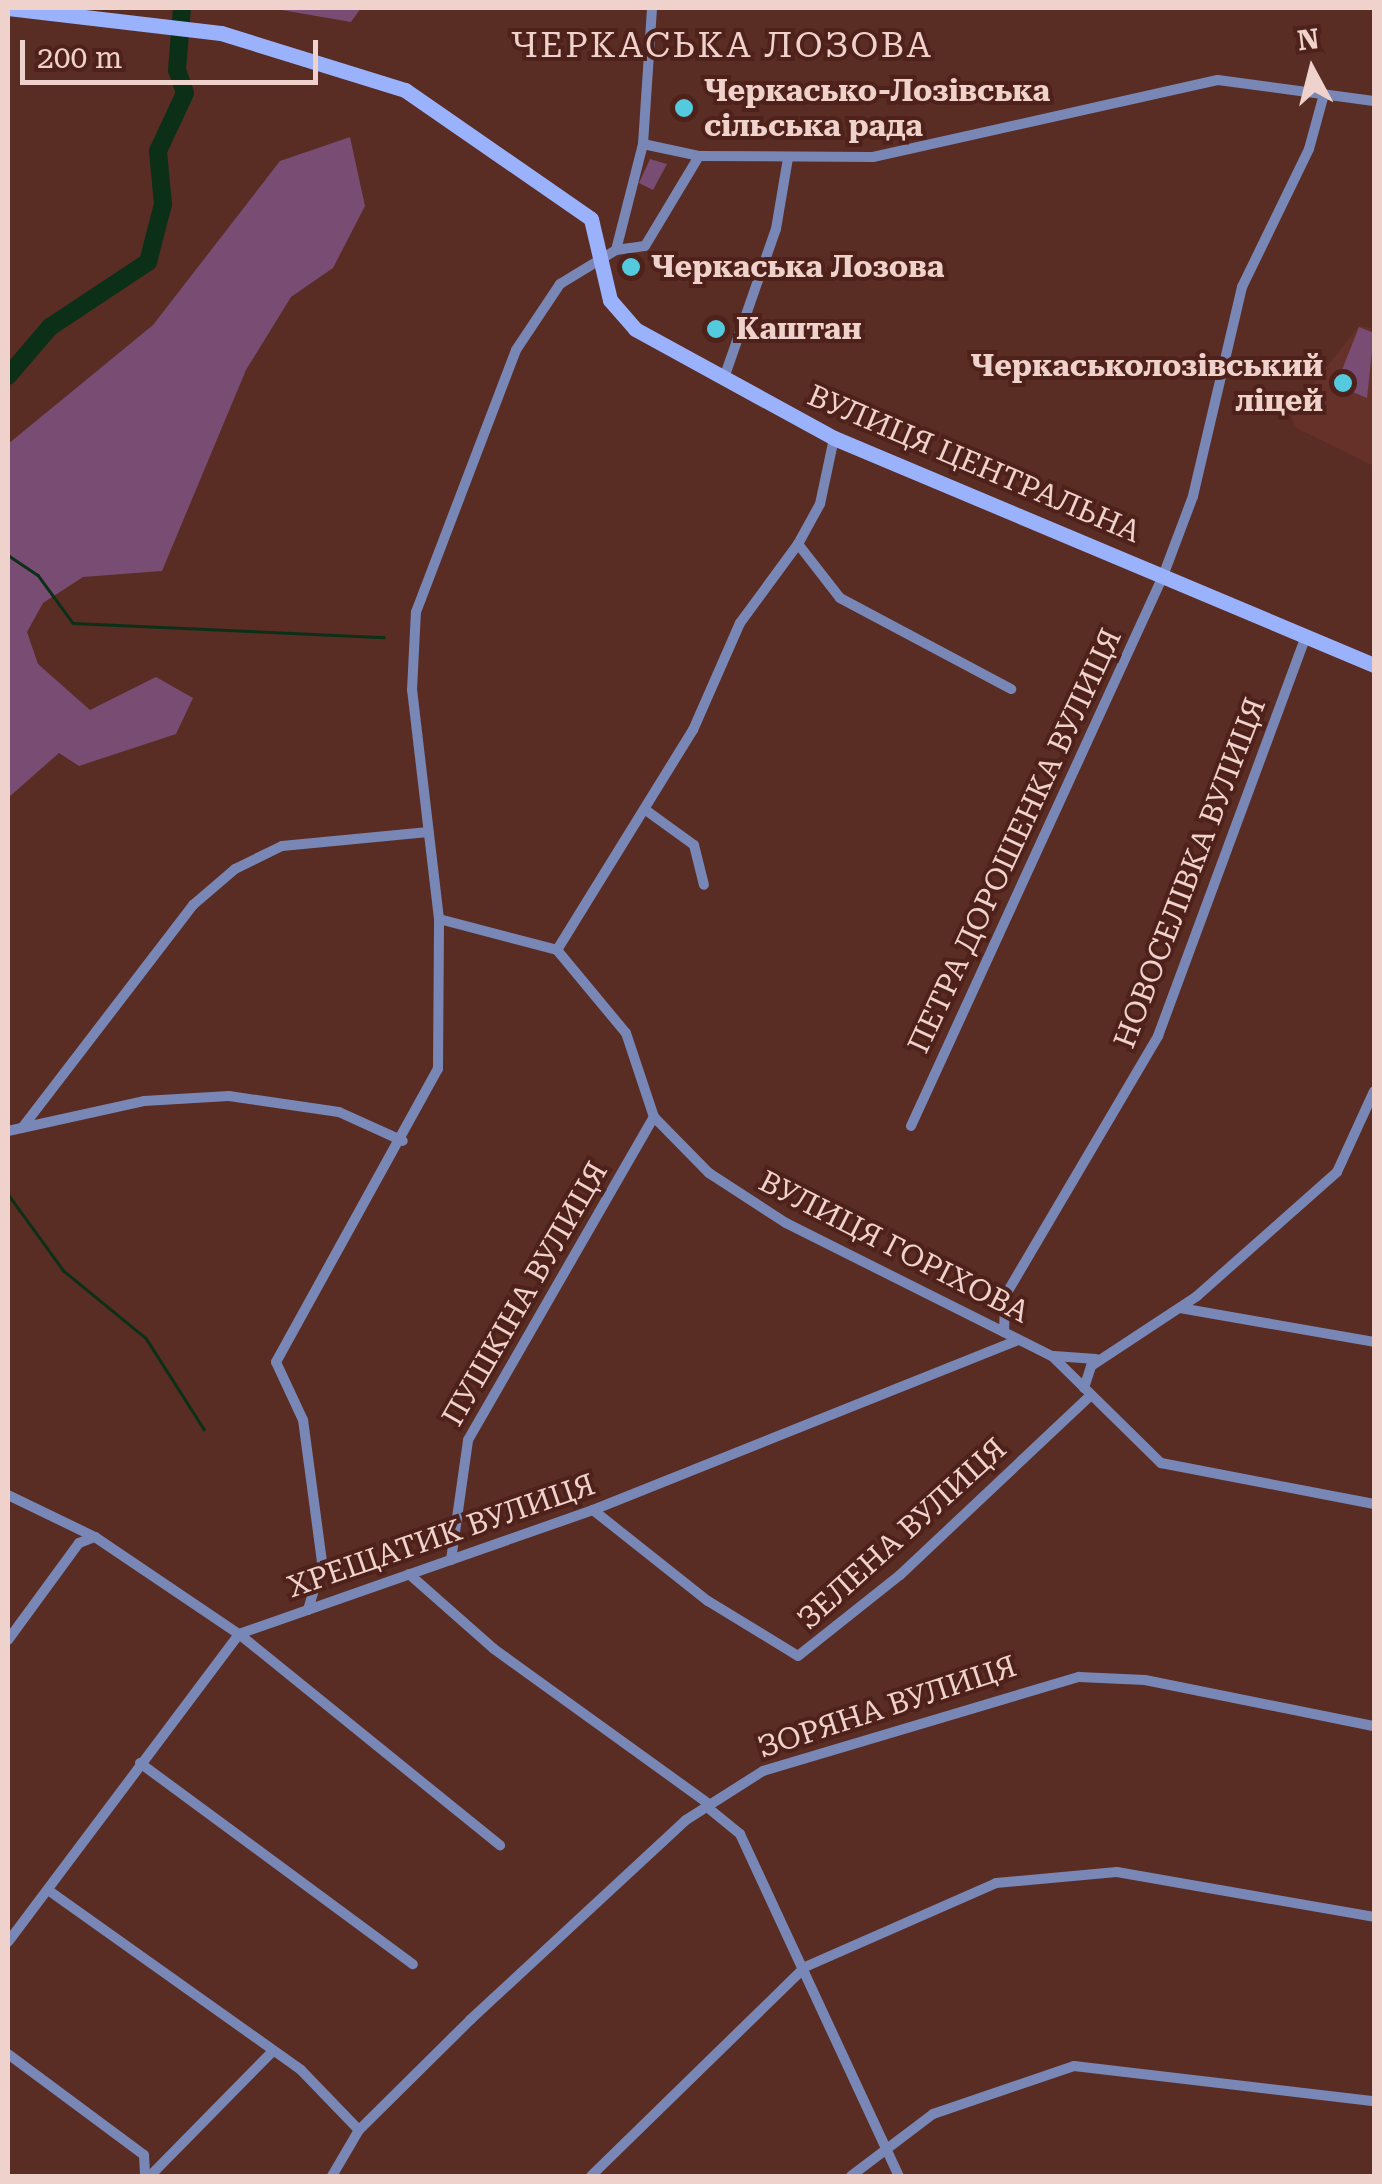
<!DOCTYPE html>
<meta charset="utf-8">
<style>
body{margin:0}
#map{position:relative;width:1382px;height:2184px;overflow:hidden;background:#592c24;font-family:"Roboto Serif",serif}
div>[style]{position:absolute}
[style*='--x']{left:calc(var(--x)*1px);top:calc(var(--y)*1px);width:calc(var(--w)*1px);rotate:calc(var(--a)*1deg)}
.built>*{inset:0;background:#663128}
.green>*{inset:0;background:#784c73}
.stream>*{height:2.5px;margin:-1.25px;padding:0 1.25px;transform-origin:1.25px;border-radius:1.25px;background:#0c3017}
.river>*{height:18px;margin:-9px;padding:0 9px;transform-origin:9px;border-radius:9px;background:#0c3017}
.street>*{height:10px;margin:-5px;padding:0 5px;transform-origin:5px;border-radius:5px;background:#7887b6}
.secondary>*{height:15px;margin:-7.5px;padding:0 7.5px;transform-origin:7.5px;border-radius:7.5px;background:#9ab1fc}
.dots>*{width:28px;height:28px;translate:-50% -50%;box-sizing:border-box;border:5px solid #4e211a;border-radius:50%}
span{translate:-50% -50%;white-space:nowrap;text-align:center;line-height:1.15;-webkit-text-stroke:8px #4e211a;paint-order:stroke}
.poi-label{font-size:30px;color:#f0d2cc;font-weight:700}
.left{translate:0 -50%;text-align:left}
.right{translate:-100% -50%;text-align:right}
.street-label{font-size:30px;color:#f0d2cc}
.quarter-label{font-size:35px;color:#f0d2cc;letter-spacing:2.5px}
.frame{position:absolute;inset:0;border:10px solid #f0d2cc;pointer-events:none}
.north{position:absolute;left:1262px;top:20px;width:100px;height:100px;-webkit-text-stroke:8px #4e211a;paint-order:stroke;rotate:353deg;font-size:28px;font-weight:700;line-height:40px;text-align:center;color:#f0d2cc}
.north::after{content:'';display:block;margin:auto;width:35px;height:45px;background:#f0d2cc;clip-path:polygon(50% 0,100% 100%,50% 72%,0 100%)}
.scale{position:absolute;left:20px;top:40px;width:298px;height:45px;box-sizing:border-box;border:5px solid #f0d2cc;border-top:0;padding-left:12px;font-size:30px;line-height:35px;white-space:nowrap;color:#f0d2cc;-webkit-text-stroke:8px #4e211a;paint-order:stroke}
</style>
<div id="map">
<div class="built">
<div style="clip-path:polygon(1359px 326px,1374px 328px,1374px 466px,1296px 428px,1290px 414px)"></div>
</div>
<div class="green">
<div style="clip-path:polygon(270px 8px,361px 8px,351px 22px)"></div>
<div style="clip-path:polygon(350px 137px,365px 206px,333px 268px,291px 297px,246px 370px,162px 571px,83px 577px,43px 603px,27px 632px,38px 664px,90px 710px,156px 677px,193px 698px,176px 734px,79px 766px,59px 753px,8px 798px,8px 444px,153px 325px,280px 161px)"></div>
<div style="clip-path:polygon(650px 159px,667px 164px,653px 190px,639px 183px)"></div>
<div style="clip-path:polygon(1359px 327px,1374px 333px,1367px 398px,1336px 385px)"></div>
</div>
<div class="stream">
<div style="--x:8;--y:555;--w:36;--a:34"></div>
<div style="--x:38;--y:575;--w:59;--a:53.9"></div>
<div style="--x:73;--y:623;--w:311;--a:2.6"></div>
<div style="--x:8;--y:1194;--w:95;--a:54"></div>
<div style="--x:64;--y:1271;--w:106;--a:39.3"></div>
<div style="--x:146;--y:1338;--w:108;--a:57.5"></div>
</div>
<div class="river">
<div style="--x:8;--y:376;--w:65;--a:-49.4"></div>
<div style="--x:50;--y:327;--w:118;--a:-33.6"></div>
<div style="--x:148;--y:262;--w:60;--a:-75.5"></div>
<div style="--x:163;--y:204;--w:53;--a:-95.4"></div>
<div style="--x:158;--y:151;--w:64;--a:-65"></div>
<div style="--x:185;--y:93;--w:24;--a:-109"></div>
<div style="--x:177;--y:70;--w:62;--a:-85.4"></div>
</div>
<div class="street">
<div style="--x:643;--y:144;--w:57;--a:12.1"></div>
<div style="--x:699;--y:156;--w:174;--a:0.3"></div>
<div style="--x:873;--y:157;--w:353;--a:-12.6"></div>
<div style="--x:1218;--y:80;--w:157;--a:7.7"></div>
<div style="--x:616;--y:250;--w:29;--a:-8"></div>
<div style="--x:645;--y:246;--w:105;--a:-59"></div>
<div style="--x:724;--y:378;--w:158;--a:-70.8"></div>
<div style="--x:776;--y:229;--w:72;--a:-80.4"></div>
<div style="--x:798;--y:544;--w:68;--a:52.1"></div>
<div style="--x:840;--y:598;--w:194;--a:28"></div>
<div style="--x:647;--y:811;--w:58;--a:35.9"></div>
<div style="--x:694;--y:845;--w:41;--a:76"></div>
<div style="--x:439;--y:919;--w:122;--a:14.7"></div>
<div style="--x:557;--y:950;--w:108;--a:50.3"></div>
<div style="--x:626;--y:1033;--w:89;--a:71.6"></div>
<div style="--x:654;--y:1117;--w:78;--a:45.5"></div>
<div style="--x:709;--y:1173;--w:92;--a:33"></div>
<div style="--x:786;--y:1223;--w:297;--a:26.6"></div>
<div style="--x:1052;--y:1356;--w:153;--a:44.5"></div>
<div style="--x:1161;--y:1463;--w:217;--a:10.9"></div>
<div style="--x:557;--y:950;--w:259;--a:-58.3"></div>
<div style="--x:693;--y:730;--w:117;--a:-66.3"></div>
<div style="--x:740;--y:623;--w:98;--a:-53.7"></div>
<div style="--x:798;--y:544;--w:46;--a:-61.2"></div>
<div style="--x:820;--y:504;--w:67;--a:-78"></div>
<div style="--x:911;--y:1126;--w:605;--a:-65.38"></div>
<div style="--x:1163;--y:576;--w:85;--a:-69.4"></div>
<div style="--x:1193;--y:496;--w:215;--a:-76.8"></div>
<div style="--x:1242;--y:287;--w:153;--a:-64.1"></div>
<div style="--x:1309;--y:149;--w:57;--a:-74.7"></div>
<div style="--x:22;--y:1128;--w:281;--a:-52.5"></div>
<div style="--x:193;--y:905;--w:55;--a:-40.6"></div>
<div style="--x:235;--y:869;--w:52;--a:-26.1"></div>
<div style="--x:282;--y:846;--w:147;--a:-5.5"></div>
<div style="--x:8;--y:1131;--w:139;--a:-12.4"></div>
<div style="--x:144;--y:1101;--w:85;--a:-3.4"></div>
<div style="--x:229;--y:1096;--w:111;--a:8.3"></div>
<div style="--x:339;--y:1112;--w:70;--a:24.4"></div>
<div style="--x:1180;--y:1308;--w:197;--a:9.9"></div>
<div style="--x:1004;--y:1332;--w:36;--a:-88"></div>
<div style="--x:1005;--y:1296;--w:302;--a:-59.5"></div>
<div style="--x:1158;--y:1036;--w:427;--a:-69.7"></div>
<div style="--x:1054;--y:1356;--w:42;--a:4.1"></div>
<div style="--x:1084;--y:1388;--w:23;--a:-72"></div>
<div style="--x:1091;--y:1366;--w:127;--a:-33.4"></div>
<div style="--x:1197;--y:1296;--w:187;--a:-41.5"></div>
<div style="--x:1337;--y:1172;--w:89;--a:-65.4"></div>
<div style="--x:8;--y:1495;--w:97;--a:25.8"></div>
<div style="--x:95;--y:1537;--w:174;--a:34"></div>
<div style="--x:239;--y:1634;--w:336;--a:39"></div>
<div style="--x:593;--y:1510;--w:147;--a:38.4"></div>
<div style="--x:708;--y:1601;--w:105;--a:31.4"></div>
<div style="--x:798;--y:1656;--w:130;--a:-38.5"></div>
<div style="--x:900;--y:1575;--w:261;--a:-43.3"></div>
<div style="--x:451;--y:1560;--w:121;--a:-81.9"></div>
<div style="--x:468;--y:1440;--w:373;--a:-60.1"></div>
<div style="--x:409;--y:1574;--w:113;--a:41.4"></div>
<div style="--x:494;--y:1649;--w:266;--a:35.8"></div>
<div style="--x:308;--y:1610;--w:50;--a:-73.7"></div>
<div style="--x:322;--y:1562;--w:143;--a:-97.6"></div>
<div style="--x:303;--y:1420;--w:64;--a:-115"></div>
<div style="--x:276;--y:1362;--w:335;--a:-61.1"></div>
<div style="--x:438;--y:1069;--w:150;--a:-89.6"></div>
<div style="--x:439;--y:919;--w:231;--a:-96.7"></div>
<div style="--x:412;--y:690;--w:78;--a:-87.1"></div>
<div style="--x:416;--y:612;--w:280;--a:-69.1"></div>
<div style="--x:516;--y:350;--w:79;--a:-56.3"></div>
<div style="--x:560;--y:284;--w:66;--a:-31.3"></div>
<div style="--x:616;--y:250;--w:109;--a:-75.7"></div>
<div style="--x:643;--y:144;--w:136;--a:-86.2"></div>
<div style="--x:8;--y:1640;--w:120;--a:-53.8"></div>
<div style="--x:79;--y:1543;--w:17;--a:-21"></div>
<div style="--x:140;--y:1763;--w:339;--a:36.4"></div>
<div style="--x:707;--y:1807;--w:43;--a:39.3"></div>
<div style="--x:740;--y:1834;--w:377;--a:65.1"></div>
<div style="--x:48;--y:1890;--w:310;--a:35.4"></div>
<div style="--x:301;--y:2070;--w:83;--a:46"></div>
<div style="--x:8;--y:1942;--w:385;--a:-53.1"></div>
<div style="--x:239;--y:1634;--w:375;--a:-19.3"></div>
<div style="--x:593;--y:1510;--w:457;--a:-21.8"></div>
<div style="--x:8;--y:2054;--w:169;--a:36.6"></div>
<div style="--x:144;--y:2155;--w:21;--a:87"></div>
<div style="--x:150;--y:2176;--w:174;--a:-45.5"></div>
<div style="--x:332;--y:2176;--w:53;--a:-59.6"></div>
<div style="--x:359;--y:2130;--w:156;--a:-44.7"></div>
<div style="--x:470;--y:2020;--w:294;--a:-42.8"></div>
<div style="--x:686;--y:1820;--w:91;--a:-32.5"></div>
<div style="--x:763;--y:1771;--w:330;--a:-16.6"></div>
<div style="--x:1079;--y:1677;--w:66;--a:2.6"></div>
<div style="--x:1145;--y:1680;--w:234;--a:11.4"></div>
<div style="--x:591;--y:2176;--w:299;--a:-44.3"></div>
<div style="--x:805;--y:1967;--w:209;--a:-23.7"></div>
<div style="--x:996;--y:1883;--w:121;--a:-5.2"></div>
<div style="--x:1117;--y:1872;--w:261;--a:9.9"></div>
<div style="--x:851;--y:2176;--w:103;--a:-37.1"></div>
<div style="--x:933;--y:2114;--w:149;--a:-18.8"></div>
<div style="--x:1074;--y:2066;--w:302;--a:6.7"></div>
</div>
<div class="secondary">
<div style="--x:8;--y:8;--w:214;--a:6.7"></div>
<div style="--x:221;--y:33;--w:193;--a:17.2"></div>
<div style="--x:405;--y:90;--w:226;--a:34.7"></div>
<div style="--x:591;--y:219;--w:83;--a:76.8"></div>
<div style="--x:610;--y:300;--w:38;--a:49"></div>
<div style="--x:635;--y:329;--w:227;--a:28.7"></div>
<div style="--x:834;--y:438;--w:586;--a:22.8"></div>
</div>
<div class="dots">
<div style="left:684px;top:108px;background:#54cade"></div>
<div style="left:631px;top:267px;background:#54cade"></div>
<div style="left:716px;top:329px;background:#54cade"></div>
<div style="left:1343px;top:383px;background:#54cade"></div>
</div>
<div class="poi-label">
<span class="left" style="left:704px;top:108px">Черкасько-Лозівська<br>сільська рада</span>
<span class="left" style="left:651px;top:267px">Черкаська Лозова</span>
<span class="left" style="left:736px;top:329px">Каштан</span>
<span class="right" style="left:1323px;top:383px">Черкаськолозівський<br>ліцей</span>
</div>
<div class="street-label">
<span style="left:974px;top:464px;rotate:23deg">ВУЛИЦЯ ЦЕНТРАЛЬНА</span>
<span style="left:1015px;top:841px;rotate:-65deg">ПЕТРА ДОРОШЕНКА ВУЛИЦЯ</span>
<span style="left:1190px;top:873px;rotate:-69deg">НОВОСЕЛІВКА ВУЛИЦЯ</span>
<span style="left:894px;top:1247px;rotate:27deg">ВУЛИЦЯ ГОРІХОВА</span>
<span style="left:525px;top:1294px;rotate:-60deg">ПУШКІНА ВУЛИЦЯ</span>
<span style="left:902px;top:1534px;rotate:-42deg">ЗЕЛЕНА ВУЛИЦЯ</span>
<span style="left:441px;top:1536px;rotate:-19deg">ХРЕЩАТИК ВУЛИЦЯ</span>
<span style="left:887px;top:1707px;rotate:-18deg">ЗОРЯНА ВУЛИЦЯ</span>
</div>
<div class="quarter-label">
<span style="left:722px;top:46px">ЧЕРКАСЬКА ЛОЗОВА</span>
</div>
<div class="frame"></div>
<div class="north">N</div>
<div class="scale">200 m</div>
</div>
